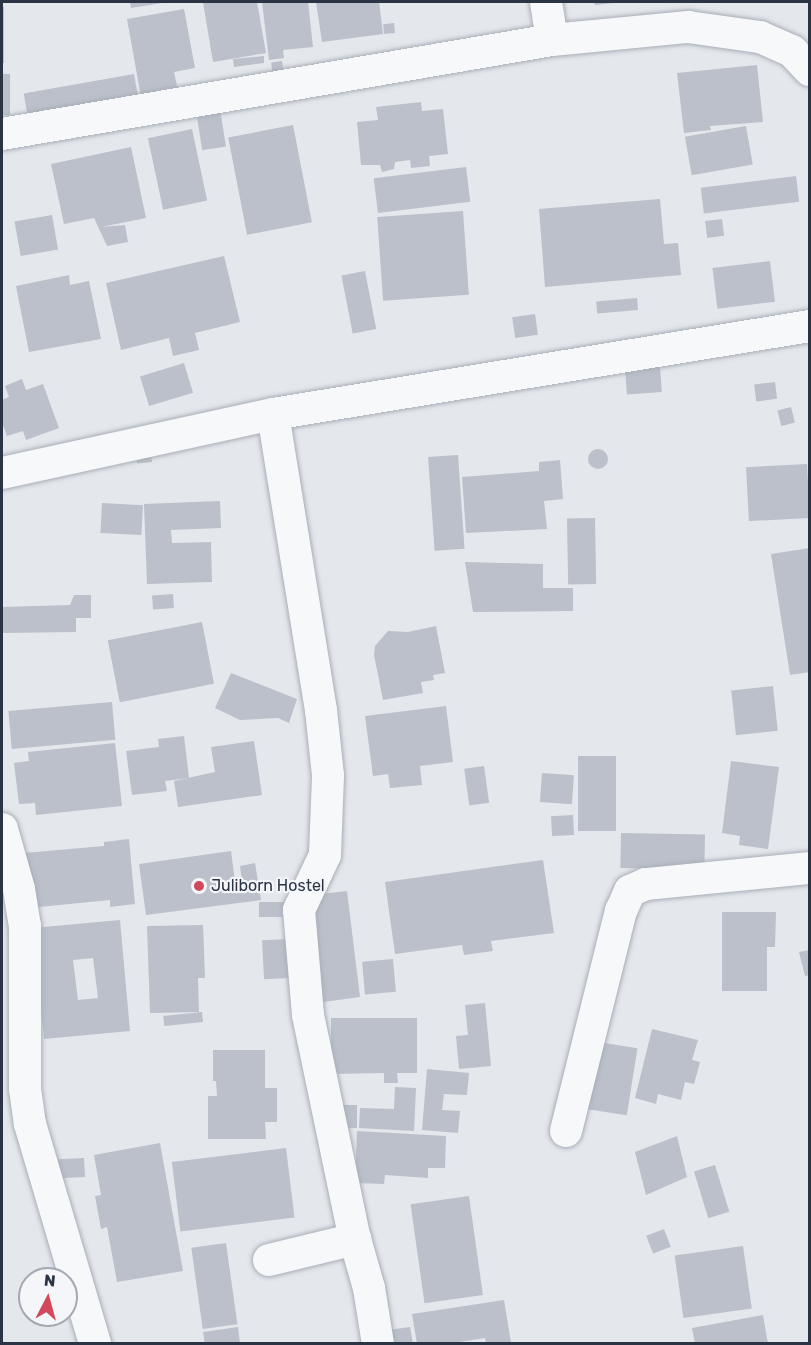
<!DOCTYPE html>
<style>
body{margin:0}
#map{position:relative;width:811px;height:1345px;overflow:hidden;background:#e4e7ec;font-family:Rubik,sans-serif}
div>[style]{position:absolute}
[style*='--x']{left:calc(var(--x)*1px);top:calc(var(--y)*1px);width:calc(var(--w)*1px);rotate:calc(var(--a)*1deg)}
.building>*{inset:0;background:#bbc0ca;transform-origin:0 0}
.round{border-radius:50%}
.roads{filter:drop-shadow(0 0 2px #a9aeb7) drop-shadow(0 0 2px #a9aeb7)}
.minor>*{height:32px;margin:-16px;padding:0 16px;transform-origin:16px;border-radius:16px;background:#f7f8fa}
.dots>*{width:16px;height:16px;translate:-50% -50%;box-sizing:border-box;border:3px solid #f4f6f9;border-radius:50%}
span{translate:-50% -50%;white-space:nowrap;text-align:center;line-height:1.15;-webkit-text-stroke:4.5px #f4f6f9;paint-order:stroke}
.poi-label{font-size:16px;color:#2b3445}
.left{translate:0 -50%;text-align:left}
.frame{position:absolute;inset:0;border:3px solid #2b3445;pointer-events:none}
.north{position:absolute;left:18px;top:1267px;width:60px;height:60px;box-sizing:border-box;background:#f4f6f9;border:2px solid #a4a8b1;border-radius:50%;rotate:6deg;font-size:16px;font-weight:700;line-height:24px;text-align:center;color:#2b3445}
.north::after{content:'';display:block;margin:auto;width:21px;height:27px;background:#d1495b;clip-path:polygon(50% 0,100% 100%,50% 72%,0 100%)}
</style>
<div id="map">
<div class="building">
<div style="clip-path:polygon(130px 2px,161px 2px,162px 3px,131px 8px)"></div>
<div style="clip-path:polygon(203px 2px,257px 2px,266px 53px,213px 62px)"></div>
<div style="clip-path:polygon(262px 2px,308px 2px,313px 47px,283px 50px,284px 58px,269px 60px)"></div>
<div style="clip-path:polygon(316px 2px,379px 2px,383px 34px,322px 42px)"></div>
<div style="clip-path:polygon(594px 2px,613px 2px,613px 3px,595px 5px)"></div>
<div style="left:2px;top:7px;width:2px;height:56px"></div>
<div style="clip-path:polygon(184px 9px,195px 68px,174px 72px,178px 90px,141px 97px,127px 19px)"></div>
<div style="left:394px;top:23px;width:10px;height:11px;rotate:84deg"></div>
<div style="clip-path:polygon(264px 56px,264px 63px,234px 67px,233px 59px)"></div>
<div style="left:282px;top:61px;width:14px;height:11px;rotate:82deg"></div>
<div style="clip-path:polygon(757px 65px,763px 122px,710px 126px,711px 130px,684px 133px,677px 73px)"></div>
<div style="left:2px;top:74px;width:8px;height:41px"></div>
<div style="left:134px;top:74px;width:28px;height:112px;rotate:80deg"></div>
<div style="clip-path:polygon(421px 102px,422px 111px,443px 109px,448px 154px,429px 156px,430px 166px,411px 168px,410px 160px,395px 162px,394px 169px,382px 172px,380px 165px,361px 165px,357px 122px,378px 120px,376px 107px)"></div>
<div style="left:220px;top:109px;width:38px;height:24px;rotate:81deg"></div>
<div style="left:293px;top:125px;width:99px;height:66px;rotate:79deg"></div>
<div style="left:746px;top:126px;width:39px;height:62px;rotate:80deg"></div>
<div style="left:192px;top:129px;width:73px;height:45px;rotate:78deg"></div>
<div style="clip-path:polygon(131px 147px,146px 218px,101px 227px,125px 225px,128px 242px,107px 246px,94px 218px,64px 224px,51px 164px)"></div>
<div style="left:466px;top:167px;width:35px;height:93px;rotate:83deg"></div>
<div style="left:796px;top:176px;width:26px;height:96px;rotate:83deg"></div>
<div style="clip-path:polygon(660px 199px,664px 244px,678px 243px,681px 275px,545px 287px,539px 209px)"></div>
<div style="left:463px;top:211px;width:84px;height:86px;rotate:86deg"></div>
<div style="left:52px;top:215px;width:35px;height:38px;rotate:80deg"></div>
<div style="left:722px;top:219px;width:17px;height:17px;rotate:83deg"></div>
<div style="clip-path:polygon(224px 256px,240px 322px,195px 333px,199px 350px,173px 356px,169px 338px,121px 350px,106px 283px)"></div>
<div style="left:770px;top:261px;width:41px;height:58px;rotate:83deg"></div>
<div style="left:365px;top:271px;width:59px;height:24px;rotate:79deg"></div>
<div style="clip-path:polygon(69px 275px,70px 285px,89px 281px,101px 339px,29px 352px,16px 286px)"></div>
<div style="left:637px;top:298px;width:12px;height:41px;rotate:85deg"></div>
<div style="left:535px;top:314px;width:21px;height:23px;rotate:82deg"></div>
<div style="left:184px;top:363px;width:31px;height:46px;rotate:73deg"></div>
<div style="left:660px;top:366px;width:26px;height:35px;rotate:86deg"></div>
<div style="clip-path:polygon(22px 379px,26px 390px,43px 384px,59px 428px,26px 440px,23px 431px,7px 436px,2px 422px,2px 400px,9px 397px,5px 386px)"></div>
<div style="left:775px;top:382px;width:17px;height:21px;rotate:83deg"></div>
<div style="left:791px;top:407px;width:16px;height:14px;rotate:76deg"></div>
<div style="left:150px;top:443px;width:19px;height:15px;rotate:84deg"></div>
<div class="round" style="left:588px;top:449px;width:20px;height:20px"></div>
<div style="left:458px;top:455px;width:94px;height:30px;rotate:86deg"></div>
<div style="clip-path:polygon(560px 460px,563px 499px,544px 501px,547px 529px,466px 533px,462px 477px,539px 471px,539px 462px)"></div>
<div style="left:807px;top:464px;width:54px;height:61px;rotate:87deg"></div>
<div style="clip-path:polygon(220px 501px,221px 528px,171px 530px,172px 543px,211px 542px,212px 582px,147px 584px,144px 504px)"></div>
<div style="left:102px;top:503px;width:41px;height:30px;rotate:3deg"></div>
<div style="left:595px;top:518px;width:66px;height:28px;rotate:89deg"></div>
<div style="clip-path:polygon(810px 548px,810px 672px,790px 675px,771px 554px)"></div>
<div style="clip-path:polygon(465px 562px,543px 564px,543px 588px,573px 588px,573px 611px,473px 612px)"></div>
<div style="left:173px;top:594px;width:14px;height:21px;rotate:86deg"></div>
<div style="clip-path:polygon(74px 595px,91px 595px,91px 618px,76px 618px,76px 632px,2px 633px,2px 607px,70px 605px)"></div>
<div style="left:202px;top:622px;width:63px;height:96px;rotate:79deg"></div>
<div style="clip-path:polygon(436px 626px,445px 673px,433px 675px,434px 680px,421px 682px,423px 693px,383px 700px,374px 655px,375px 646px,388px 631px,408px 632px)"></div>
<div style="clip-path:polygon(231px 673px,297px 699px,289px 723px,278px 718px,240px 720px,215px 708px)"></div>
<div style="left:773px;top:686px;width:45px;height:42px;rotate:84deg"></div>
<div style="left:112px;top:702px;width:38px;height:104px;rotate:85deg"></div>
<div style="clip-path:polygon(446px 706px,453px 762px,420px 766px,422px 785px,390px 788px,388px 774px,373px 776px,365px 716px)"></div>
<div style="clip-path:polygon(184px 736px,189px 778px,165px 781px,167px 791px,132px 795px,126px 751px,159px 747px,158px 739px)"></div>
<div style="clip-path:polygon(254px 741px,262px 795px,178px 807px,174px 781px,215px 772px,211px 747px)"></div>
<div style="clip-path:polygon(115px 743px,122px 806px,36px 815px,35px 803px,19px 804px,14px 763px,29px 761px,28px 752px)"></div>
<div style="left:578px;top:756px;width:38px;height:75px"></div>
<div style="clip-path:polygon(731px 761px,779px 767px,768px 849px,739px 845px,740px 836px,722px 833px)"></div>
<div style="left:484px;top:766px;width:37px;height:20px;rotate:82deg"></div>
<div style="left:542px;top:773px;width:32px;height:29px;rotate:4deg"></div>
<div style="left:573px;top:815px;width:20px;height:22px;rotate:87deg"></div>
<div style="left:621px;top:833px;width:84px;height:35px;rotate:1deg"></div>
<div style="clip-path:polygon(129px 839px,135px 904px,110px 907px,110px 900px,29px 908px,24px 853px,104px 846px,104px 842px)"></div>
<div style="clip-path:polygon(231px 851px,236px 889px,243px 888px,240px 866px,255px 863px,261px 900px,146px 915px,139px 864px)"></div>
<div style="clip-path:polygon(543px 860px,554px 933px,491px 941px,493px 951px,464px 955px,462px 945px,395px 954px,385px 882px)"></div>
<div style="clip-path:polygon(347px 891px,360px 997px,316px 1003px,312px 895px)"></div>
<div style="left:287px;top:902px;width:15px;height:28px;rotate:90deg"></div>
<div style="clip-path:polygon(722px 912px,776px 912px,775px 947px,767px 947px,767px 991px,722px 991px)"></div>
<div style="clip-path:polygon(evenodd,120px 920px,130px 1031px,44px 1039px,33px 928px,120px 920px,93px 958px,98px 998px,78px 1000px,73px 960px,93px 958px)"></div>
<div style="clip-path:polygon(203px 925px,205px 978px,198px 978px,199px 1012px,150px 1013px,147px 926px)"></div>
<div style="left:288px;top:939px;width:39px;height:26px;rotate:87deg"></div>
<div style="clip-path:polygon(810px 950px,810px 975px,805px 976px,799px 952px)"></div>
<div style="left:393px;top:959px;width:33px;height:31px;rotate:85deg"></div>
<div style="clip-path:polygon(485px 1003px,491px 1066px,459px 1069px,456px 1036px,468px 1035px,465px 1005px)"></div>
<div style="left:202px;top:1012px;width:10px;height:39px;rotate:84deg"></div>
<div style="clip-path:polygon(331px 1018px,417px 1018px,417px 1073px,397px 1073px,398px 1083px,384px 1083px,384px 1073px,331px 1074px)"></div>
<div style="clip-path:polygon(652px 1029px,698px 1040px,692px 1060px,700px 1062px,694px 1084px,685px 1082px,681px 1100px,658px 1094px,656px 1104px,635px 1098px)"></div>
<div style="left:592px;top:1041px;width:46px;height:68px;rotate:9deg"></div>
<div style="clip-path:polygon(213px 1050px,265px 1050px,265px 1088px,277px 1088px,277px 1122px,265px 1122px,266px 1139px,208px 1139px,208px 1096px,217px 1096px,216px 1081px,213px 1081px)"></div>
<div style="clip-path:polygon(427px 1069px,469px 1073px,467px 1095px,444px 1094px,442px 1110px,460px 1111px,458px 1133px,422px 1130px)"></div>
<div style="clip-path:polygon(395px 1087px,416px 1088px,414px 1131px,359px 1128px,360px 1108px,394px 1109px)"></div>
<div style="left:338px;top:1105px;width:19px;height:23px"></div>
<div style="clip-path:polygon(357px 1131px,446px 1136px,445px 1168px,428px 1168px,428px 1178px,385px 1175px,384px 1184px,355px 1183px)"></div>
<div style="clip-path:polygon(677px 1136px,687px 1177px,646px 1195px,635px 1152px)"></div>
<div style="clip-path:polygon(160px 1143px,183px 1271px,117px 1282px,107px 1227px,101px 1229px,95px 1196px,101px 1195px,94px 1155px)"></div>
<div style="left:286px;top:1148px;width:70px;height:115px;rotate:83deg"></div>
<div style="left:84px;top:1158px;width:19px;height:26px;rotate:87deg"></div>
<div style="left:715px;top:1165px;width:49px;height:22px;rotate:73deg"></div>
<div style="left:469px;top:1196px;width:100px;height:59px;rotate:82deg"></div>
<div style="left:664px;top:1229px;width:19px;height:19px;rotate:69deg"></div>
<div style="left:226px;top:1243px;width:82px;height:35px;rotate:82deg"></div>
<div style="left:743px;top:1246px;width:63px;height:69px;rotate:82deg"></div>
<div style="clip-path:polygon(504px 1300px,511px 1343px,486px 1344px,485px 1338px,446px 1344px,417px 1344px,412px 1314px)"></div>
<div style="clip-path:polygon(763px 1315px,768px 1344px,695px 1344px,692px 1328px)"></div>
<div style="clip-path:polygon(238px 1327px,240px 1344px,205px 1344px,203px 1332px)"></div>
<div style="clip-path:polygon(410px 1327px,413px 1344px,390px 1344px,388px 1330px)"></div>
</div>
<div class="roads">
<div class="minor">
<div style="--x:546;--y:2;--w:38;--a:81"></div>
<div style="--x:2;--y:134;--w:558;--a:-9.7"></div>
<div style="--x:552;--y:40;--w:137;--a:-5.5"></div>
<div style="--x:688;--y:27;--w:73;--a:7.9"></div>
<div style="--x:760;--y:37;--w:35;--a:24"></div>
<div style="--x:792;--y:51;--w:26;--a:47"></div>
<div style="--x:273;--y:414;--w:300;--a:80.8"></div>
<div style="--x:321;--y:710;--w:66;--a:83.9"></div>
<div style="--x:328;--y:776;--w:79;--a:92.2"></div>
<div style="--x:325;--y:855;--w:61;--a:115.3"></div>
<div style="--x:299;--y:910;--w:105;--a:85.1"></div>
<div style="--x:308;--y:1015;--w:229;--a:78.2"></div>
<div style="--x:355;--y:1239;--w:51;--a:74.1"></div>
<div style="--x:369;--y:1288;--w:57;--a:80.9"></div>
<div style="--x:2;--y:473;--w:277;--a:-12.3"></div>
<div style="--x:273;--y:414;--w:544;--a:-9.31"></div>
<div style="--x:2;--y:829;--w:62;--a:74.2"></div>
<div style="--x:19;--y:889;--w:36;--a:81"></div>
<div style="--x:25;--y:925;--w:164;--a:90"></div>
<div style="--x:25;--y:1089;--w:35;--a:82"></div>
<div style="--x:30;--y:1124;--w:229;--a:73.5"></div>
<div style="--x:566;--y:1131;--w:227;--a:-76"></div>
<div style="--x:621;--y:911;--w:22;--a:-66"></div>
<div style="--x:630;--y:891;--w:17;--a:-24"></div>
<div style="--x:646;--y:884;--w:165;--a:-5.6"></div>
<div style="--x:269;--y:1260;--w:89;--a:-13.7"></div>
</div>
</div>
<div class="dots">
<div style="left:199px;top:886px;background:#d1495b"></div>
</div>
<div class="poi-label">
<span class="left" style="left:211px;top:886px">Juliborn Hostel</span>
</div>
<div class="frame"></div>
<div class="north">N</div>
</div>
